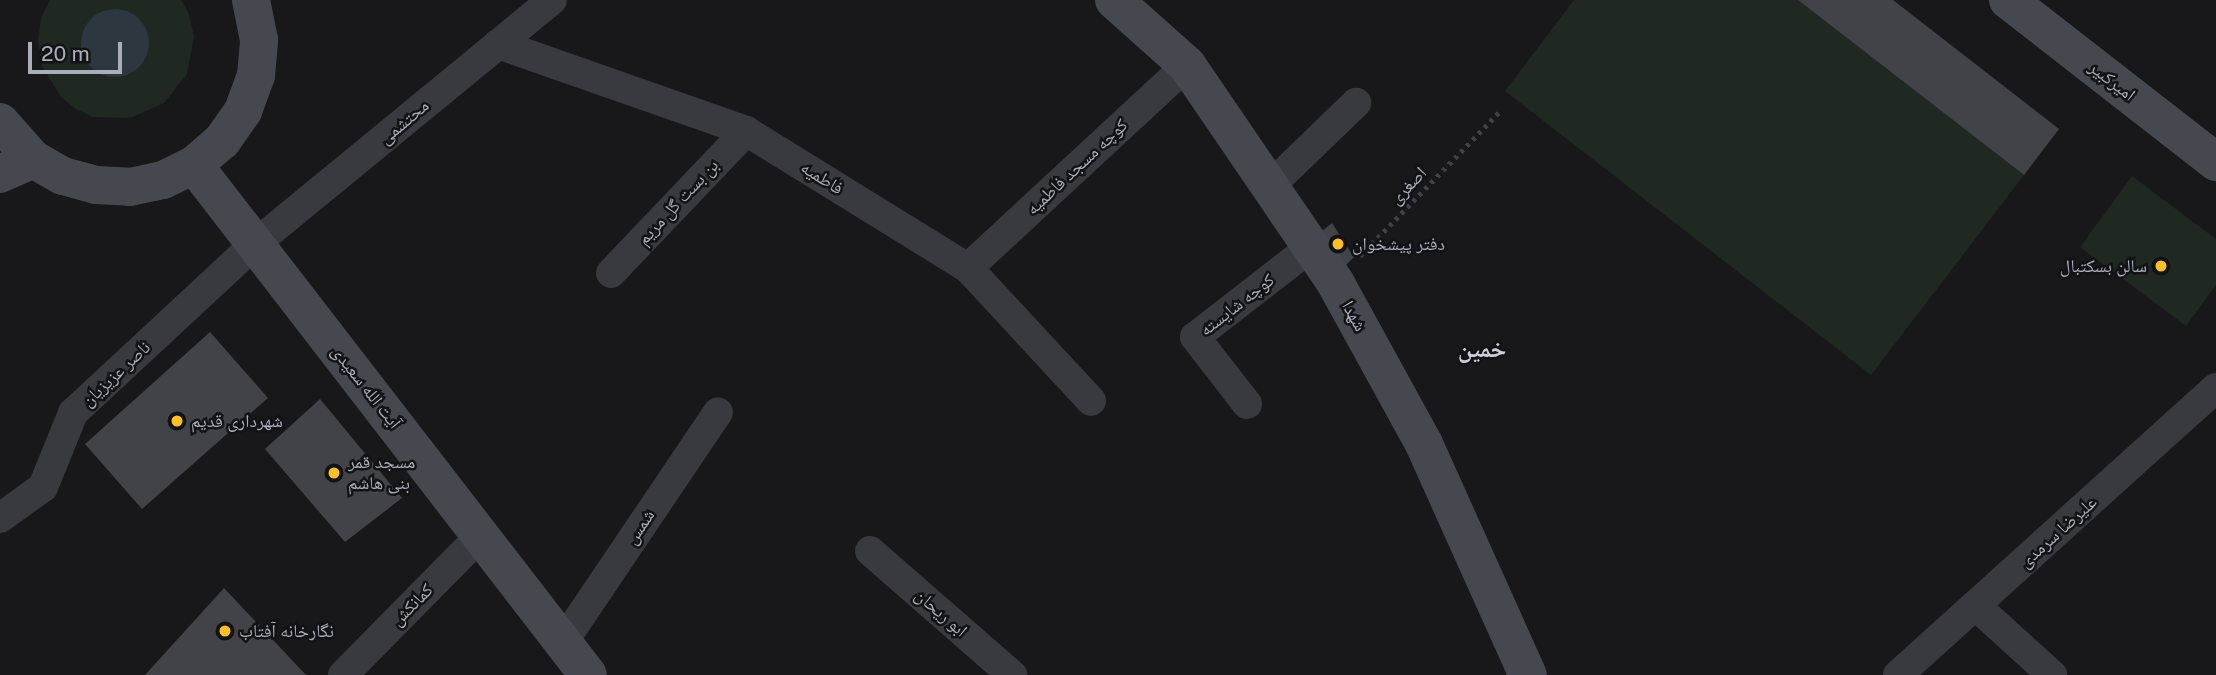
<!DOCTYPE html>
<html>
<head>
<meta charset="utf-8">
<style>
  body { margin:0 }
  #map { position:relative; width:2216px; height:675px; overflow:hidden; background:#18181a; font-family:"Public Sans","Noto Naskh Arabic",sans-serif }
  div>[style] { position:absolute }
  .green>* { inset:0; background:#1f2921 }
  .water>* { inset:0; background:#2c3740 }
  .round { border-radius:50% }
  .building>* { inset:0; background:#424348 }
  .path>* { height:4.5px; margin-top:-2.25px; transform-origin:0; background:repeating-linear-gradient(90deg,#3e4147 0 3.5px,transparent 0 8.5px) }
  .street>* { height:30px; margin:-15px; padding:0 15px; transform-origin:15px; border-radius:15px; background:#393940 }
  .secondary>* { height:38px; margin:-19px; padding:0 19px; transform-origin:19px; border-radius:19px; background:#464850 }
  .dots>* { width:19px; height:19px; translate:-50% -50%; box-sizing:border-box; border:4px solid #131315; border-radius:50% }
  span { translate:-50% -50%; white-space:nowrap; text-align:center; line-height:1.15; -webkit-text-stroke:5px #131315; paint-order:stroke }
  .street-label { font-size:18px; color:#a9aebb }
  .poi-label { font-size:18px; color:#a9aebb }
  .left { translate:0 -50%; text-align:left }
  .right { translate:-100% -50%; text-align:right }
  .district-label { font-size:24px; color:#cbcdd7; font-weight:700 }
  .scale { position:absolute; left:28px; top:42px; width:94px; height:32px; box-sizing:border-box; border:4px solid #a9aebb; border-top:0; padding-left:9px; font-size:21px; line-height:24px; white-space:nowrap; color:#a9aebb; -webkit-text-stroke:5px #131315; paint-order:stroke }
</style>
</head>
<body>
<div id="map">
  <div class="green">
    <i style="clip-path:polygon(50px 0,181px 0,189px 14px,194px 37px,187px 74px,164px 103px,130px 118px,93px 117px,76px 109px,61px 97px,42px 66px,38px 42px,41px 18px)"></i>
    <i style="clip-path:polygon(1574px 0,1798px 0,2024px 175px,1871px 375px,1505px 91px)"></i>
    <i style="clip-path:polygon(2132px 176px,2216px 239px,2216px 285px,2186px 326px,2080px 247px)"></i>
  </div>
  <div class="water">
    <i class="round" style="left:81px;top:9px;width:68px;height:68px"></i>
  </div>
  <div class="building">
    <i style="clip-path:polygon(1798px 0,1893px 0,2059px 129px,2024px 175px)"></i>
    <i style="clip-path:polygon(1332px 223px,1354px 257px,1345px 266px,1322px 231px)"></i>
    <i style="clip-path:polygon(210px 332px,268px 398px,142px 509px,85px 444px)"></i>
    <i style="clip-path:polygon(320px 399px,402px 498px,345px 542px,265px 449px)"></i>
    <i style="clip-path:polygon(224px 588px,306px 675px,145px 675px)"></i>
  </div>
  <div class="path">
    <i style="left:1360px;top:256px;width:203px;rotate:-46deg"></i>
  </div>
  <div class="street">
    <i style="left:498px;top:44px;width:263px;rotate:19.3deg"></i>
    <i style="left:746px;top:131px;width:261px;rotate:31.7deg"></i>
    <i style="left:968px;top:268px;width:181px;rotate:47.2deg"></i>
    <i style="left:1270px;top:186px;width:120px;rotate:-44deg"></i>
    <i style="left:968px;top:268px;width:299px;rotate:-42.8deg"></i>
    <i style="left:611px;top:273px;width:196px;rotate:-46.4deg"></i>
    <i style="left:1247px;top:404px;width:85px;rotate:-127.8deg"></i>
    <i style="left:1195px;top:337px;width:147px;rotate:-37.8deg"></i>
    <i style="left:0;top:518px;width:53px;rotate:-35.8deg"></i>
    <i style="left:43px;top:487px;width:80px;rotate:-67.9deg"></i>
    <i style="left:73px;top:413px;width:248px;rotate:-42.9deg"></i>
    <i style="left:255px;top:244px;width:384px;rotate:-39.4deg"></i>
    <i style="left:870px;top:551px;width:189px;rotate:41.1deg"></i>
    <i style="left:1976px;top:606px;width:103px;rotate:42.2deg"></i>
    <i style="left:563px;top:642px;width:277px;rotate:-56deg"></i>
    <i style="left:343px;top:675px;width:197px;rotate:-45.4deg"></i>
    <i style="left:1898px;top:675px;width:428px;rotate:-42.1deg"></i>
  </div>
  <div class="secondary">
    <i style="left:1114px;top:0;width:98px;rotate:41.7deg"></i>
    <i style="left:1187px;top:65px;width:263px;rotate:55.7deg"></i>
    <i style="left:1335px;top:282px;width:185px;rotate:61.2deg"></i>
    <i style="left:1424px;top:444px;width:253px;rotate:65.8deg"></i>
    <i style="left:2008px;top:0;width:264px;rotate:37.9deg"></i>
    <i style="left:0;top:122px;width:50px;rotate:48.3deg"></i>
    <i style="left:33px;top:159px;width:34px;rotate:30deg"></i>
    <i style="left:63px;top:176px;width:34px;rotate:15deg"></i>
    <i style="left:96px;top:185px;width:34px;rotate:3deg"></i>
    <i style="left:130px;top:187px;width:34px;rotate:-12deg"></i>
    <i style="left:163px;top:180px;width:34px;rotate:-26deg"></i>
    <i style="left:194px;top:165px;width:37px;rotate:-41deg"></i>
    <i style="left:222px;top:141px;width:37px;rotate:-55deg"></i>
    <i style="left:243px;top:111px;width:37px;rotate:-70deg"></i>
    <i style="left:256px;top:76px;width:36px;rotate:-85deg"></i>
    <i style="left:259px;top:40px;width:41px;rotate:-101.3deg"></i>
    <i style="left:194px;top:165px;width:644px;rotate:52.31deg"></i>
    <i style="left:0;top:174px;width:36px;rotate:-24deg"></i>
  </div>
  <div class="dots">
    <i style="left:1338px;top:244px;background:#ffbf2b"></i>
    <i style="left:2161px;top:266px;background:#ffbf2b"></i>
    <i style="left:177px;top:421px;background:#ffbf2b"></i>
    <i style="left:334px;top:473px;background:#ffbf2b"></i>
    <i style="left:225px;top:631px;background:#ffbf2b"></i>
  </div>
  <div class="street-label">
    <span style="left:2112px;top:81px;rotate:38deg">امیرکبیر</span>
    <span style="left:404px;top:122px;rotate:-40deg">محتشمی</span>
    <span style="left:1077px;top:167px;rotate:-43deg">کوچه مسجد فاطمیه</span>
    <span style="left:822px;top:178px;rotate:32deg">فاطمیه</span>
    <span style="left:1408px;top:186px;rotate:-46deg">اصغری</span>
    <span style="left:678px;top:202px;rotate:-47deg">بن بست گل مریم</span>
    <span style="left:1237px;top:305px;rotate:-38deg">کوچه شایسته</span>
    <span style="left:1354px;top:316px;rotate:61deg">شهدا</span>
    <span style="left:116px;top:374px;rotate:-43deg">ناصر عزیزیان</span>
    <span style="left:366px;top:387px;rotate:52deg">آیت الله سعیدی</span>
    <span style="left:640px;top:527px;rotate:-56deg">شمس</span>
    <span style="left:2058px;top:532px;rotate:-42deg">علیرضا سرمدی</span>
    <span style="left:412px;top:605px;rotate:-45deg">کمانکش</span>
    <span style="left:941px;top:613px;rotate:41deg">ابو ریحان</span>
  </div>
  <div class="poi-label">
    <span class="left" style="left:1352px;top:244px">دفتر پیشخوان</span>
    <span class="right" style="left:2147px;top:266px">سالن بسکتبال</span>
    <span class="left" style="left:191px;top:421px">شهرداری قدیم</span>
    <span class="left" style="left:348px;top:473px">مسجد قمر<br>بنی هاشم</span>
    <span class="left" style="left:239px;top:631px">نگارخانه آفتاب</span>
  </div>
  <div class="district-label">
    <span style="left:1482px;top:349px">خمین</span>
  </div>
  <div class="scale">20 m</div>
</div>
</body>
</html>
